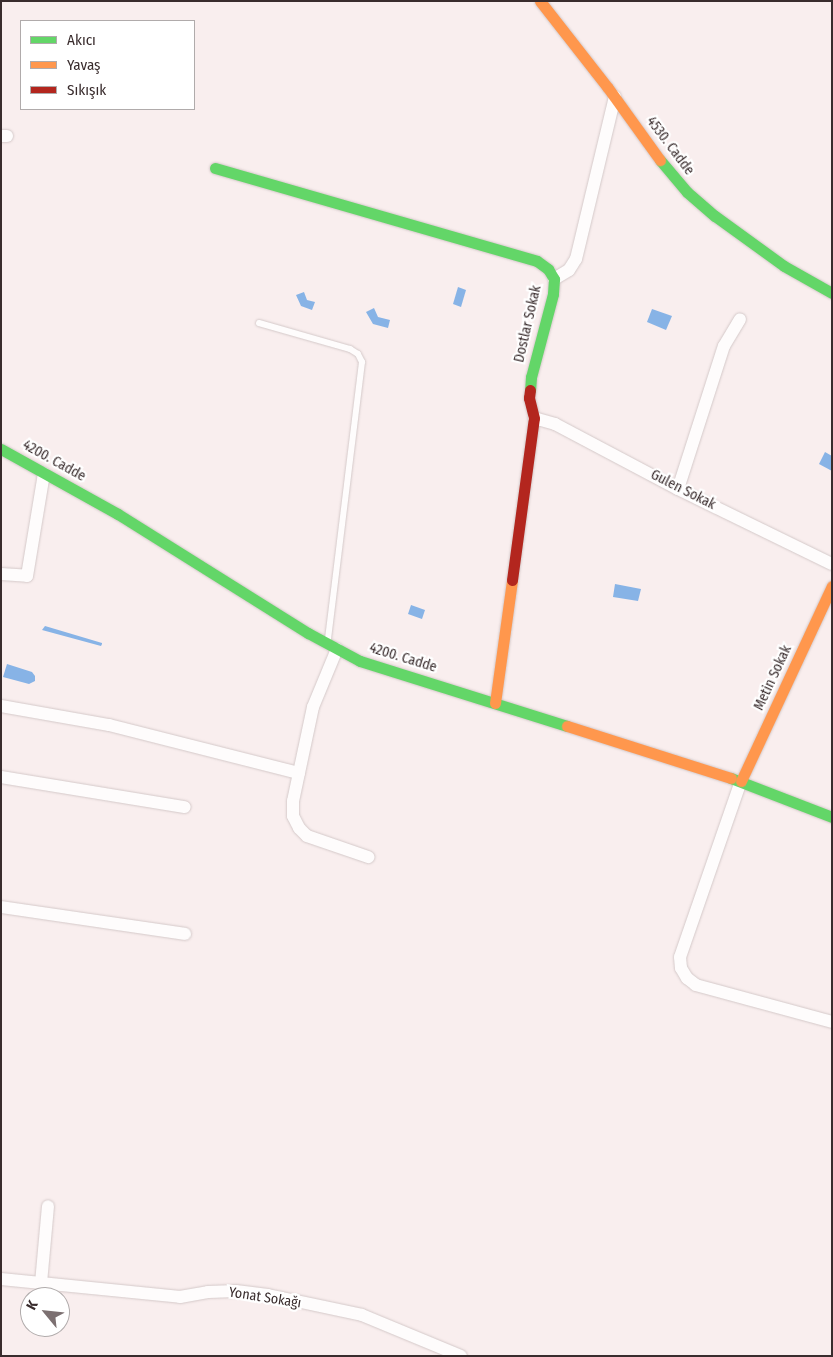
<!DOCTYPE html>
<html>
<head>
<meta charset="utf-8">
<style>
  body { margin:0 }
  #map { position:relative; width:833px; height:1357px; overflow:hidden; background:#f9eeee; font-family:"Fira Sans Condensed",sans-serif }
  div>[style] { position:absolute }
  .water>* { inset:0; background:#87b3e6 }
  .roads { filter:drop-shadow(0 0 1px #d4c9c9) drop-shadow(0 0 1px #d4c9c9) }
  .lane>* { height:6px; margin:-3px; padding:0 3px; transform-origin:3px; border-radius:3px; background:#fefcfc }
  .street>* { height:12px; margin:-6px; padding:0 6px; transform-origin:6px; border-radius:6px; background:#fefcfc }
  .fast>* { height:11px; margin:-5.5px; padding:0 5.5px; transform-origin:5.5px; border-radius:5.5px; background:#63d668 }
  .slow>* { height:11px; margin:-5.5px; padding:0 5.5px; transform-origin:5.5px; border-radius:5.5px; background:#ff974d }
  .jam>* { height:11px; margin:-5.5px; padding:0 5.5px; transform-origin:5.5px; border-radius:5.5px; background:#b3261e }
  span { translate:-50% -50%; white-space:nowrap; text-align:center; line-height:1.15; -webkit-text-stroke:4.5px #fff; paint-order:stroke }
  .street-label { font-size:14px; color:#392c2d }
  .frame { position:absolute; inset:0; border:2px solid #392c2d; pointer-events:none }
  .legend { position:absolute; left:20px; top:20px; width:175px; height:90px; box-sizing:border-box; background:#fff; border:1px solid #b0abab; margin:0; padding:6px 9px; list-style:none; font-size:15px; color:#392c2d }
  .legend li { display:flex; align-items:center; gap:10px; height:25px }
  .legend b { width:25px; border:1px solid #b0abab }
  .north { position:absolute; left:20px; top:1287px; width:50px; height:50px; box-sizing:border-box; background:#fff; border:1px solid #b0abab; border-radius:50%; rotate:298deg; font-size:14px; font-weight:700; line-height:20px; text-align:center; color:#392c2d }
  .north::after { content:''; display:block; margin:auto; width:18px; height:22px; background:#7c7071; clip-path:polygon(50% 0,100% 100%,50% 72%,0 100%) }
</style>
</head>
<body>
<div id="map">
  <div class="water">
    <i style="clip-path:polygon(458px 287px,466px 290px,461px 307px,453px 304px)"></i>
    <i style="clip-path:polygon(304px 292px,307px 300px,315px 302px,312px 310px,301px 306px,296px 295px)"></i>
    <i style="clip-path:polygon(374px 308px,378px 317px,390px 320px,388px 328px,373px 324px,366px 312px)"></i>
    <i style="clip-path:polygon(652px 309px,672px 316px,666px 330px,647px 322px)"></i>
    <i style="clip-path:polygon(825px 452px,832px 456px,832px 471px,819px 464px)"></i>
    <i style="clip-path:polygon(615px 584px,641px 589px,638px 601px,613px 597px)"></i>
    <i style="clip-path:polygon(411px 605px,425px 610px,422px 619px,408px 614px)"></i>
    <i style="clip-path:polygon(45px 626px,102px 643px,102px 644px,101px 646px,42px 630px)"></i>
    <i style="clip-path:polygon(7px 664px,32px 672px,35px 676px,35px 681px,29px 684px,3px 677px)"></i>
  </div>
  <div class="roads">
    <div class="lane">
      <i style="left:259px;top:323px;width:95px;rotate:15.9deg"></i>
      <i style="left:350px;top:349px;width:9px;rotate:32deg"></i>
      <i style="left:358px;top:354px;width:9px;rotate:63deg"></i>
      <i style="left:362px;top:362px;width:280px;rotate:97deg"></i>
    </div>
    <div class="street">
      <i style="left:1px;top:136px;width:6px"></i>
      <i style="left:554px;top:279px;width:17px;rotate:-31deg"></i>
      <i style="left:569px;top:270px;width:13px;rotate:-58deg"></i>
      <i style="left:576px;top:259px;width:167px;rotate:-76.5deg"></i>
      <i style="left:534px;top:418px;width:22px;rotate:16deg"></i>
      <i style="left:555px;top:424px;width:139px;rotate:27.9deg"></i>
      <i style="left:678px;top:489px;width:171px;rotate:26deg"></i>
      <i style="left:678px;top:489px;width:150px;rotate:-72.2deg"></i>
      <i style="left:724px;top:346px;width:31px;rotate:-59deg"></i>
      <i style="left:1px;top:574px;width:26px;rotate:4deg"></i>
      <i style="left:27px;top:576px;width:104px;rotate:-80.6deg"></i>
      <i style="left:337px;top:649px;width:63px;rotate:112.5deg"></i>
      <i style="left:313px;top:707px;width:96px;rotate:102deg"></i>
      <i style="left:293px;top:801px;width:15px;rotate:90deg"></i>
      <i style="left:293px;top:816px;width:13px;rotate:63deg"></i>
      <i style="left:299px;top:828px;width:11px;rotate:45deg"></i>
      <i style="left:307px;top:836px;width:65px;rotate:19deg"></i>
      <i style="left:1px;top:706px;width:110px;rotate:10deg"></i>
      <i style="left:109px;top:725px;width:196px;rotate:14.2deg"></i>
      <i style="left:1px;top:777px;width:186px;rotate:9.3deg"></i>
      <i style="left:741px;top:781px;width:186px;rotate:109.1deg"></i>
      <i style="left:680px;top:957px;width:11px;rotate:85deg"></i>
      <i style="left:681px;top:968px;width:12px;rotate:59deg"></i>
      <i style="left:687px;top:978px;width:11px;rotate:38deg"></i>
      <i style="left:696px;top:985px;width:141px;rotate:15.2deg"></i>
      <i style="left:1px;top:907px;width:186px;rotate:8.3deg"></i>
      <i style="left:1px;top:1279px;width:180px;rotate:5.7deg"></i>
      <i style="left:180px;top:1297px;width:28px;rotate:-10deg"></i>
      <i style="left:208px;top:1292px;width:28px;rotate:-2deg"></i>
      <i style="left:236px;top:1291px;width:32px;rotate:7deg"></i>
      <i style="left:268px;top:1295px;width:96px;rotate:12deg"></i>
      <i style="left:362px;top:1315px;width:107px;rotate:22.5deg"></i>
      <i style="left:41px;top:1283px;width:77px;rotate:-84.8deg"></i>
    </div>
    <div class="fast">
      <i style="left:660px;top:160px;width:42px;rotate:49.8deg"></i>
      <i style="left:687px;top:192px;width:37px;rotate:41deg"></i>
      <i style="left:715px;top:216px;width:85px;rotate:35.9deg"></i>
      <i style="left:784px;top:266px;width:55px;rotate:29.4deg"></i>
      <i style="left:215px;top:168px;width:335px;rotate:16.1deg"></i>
      <i style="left:537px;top:261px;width:14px;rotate:36deg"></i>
      <i style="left:548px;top:269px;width:12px;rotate:59deg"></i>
      <i style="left:554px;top:279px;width:15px;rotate:94deg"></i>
      <i style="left:553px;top:294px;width:86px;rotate:104.8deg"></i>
      <i style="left:531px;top:377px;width:13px;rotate:94deg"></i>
      <i style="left:1px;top:449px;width:134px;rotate:29.1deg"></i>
      <i style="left:118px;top:514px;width:224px;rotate:32.1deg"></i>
      <i style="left:308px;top:633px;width:59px;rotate:28.3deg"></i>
      <i style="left:360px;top:661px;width:217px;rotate:17.4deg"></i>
      <i style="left:731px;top:778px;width:108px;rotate:21.1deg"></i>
    </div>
    <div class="slow">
      <i style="left:540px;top:1px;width:110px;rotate:52deg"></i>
      <i style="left:608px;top:88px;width:89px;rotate:54.2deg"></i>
      <i style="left:495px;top:703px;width:124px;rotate:-82.1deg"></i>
      <i style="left:567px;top:726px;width:172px;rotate:17.6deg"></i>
      <i style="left:741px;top:781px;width:215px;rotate:-65deg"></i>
    </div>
    <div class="jam">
      <i style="left:512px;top:580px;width:163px;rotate:-82.3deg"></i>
      <i style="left:534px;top:418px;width:21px;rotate:-104deg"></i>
      <i style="left:529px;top:398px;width:8px;rotate:-83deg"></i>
    </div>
  </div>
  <div class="street-label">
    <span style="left:670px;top:146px;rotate:53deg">4530. Cadde</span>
    <span style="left:528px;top:324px;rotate:-77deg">Dostlar Sokak</span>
    <span style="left:54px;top:461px;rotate:29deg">4200. Cadde</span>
    <span style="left:683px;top:490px;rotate:27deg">Gulen Sokak</span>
    <span style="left:403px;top:658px;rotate:17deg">4200. Cadde</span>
    <span style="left:773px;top:678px;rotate:-65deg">Metin Sokak</span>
    <span style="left:265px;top:1298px;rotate:9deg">Yonat Sokağı</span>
  </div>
  <div class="frame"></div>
  <ul class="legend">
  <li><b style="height:6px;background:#63d668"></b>Akıcı</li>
  <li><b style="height:6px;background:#ff974d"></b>Yavaş</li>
  <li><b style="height:6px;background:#b3261e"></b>Sıkışık</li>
  </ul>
  <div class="north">K</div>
</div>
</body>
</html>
